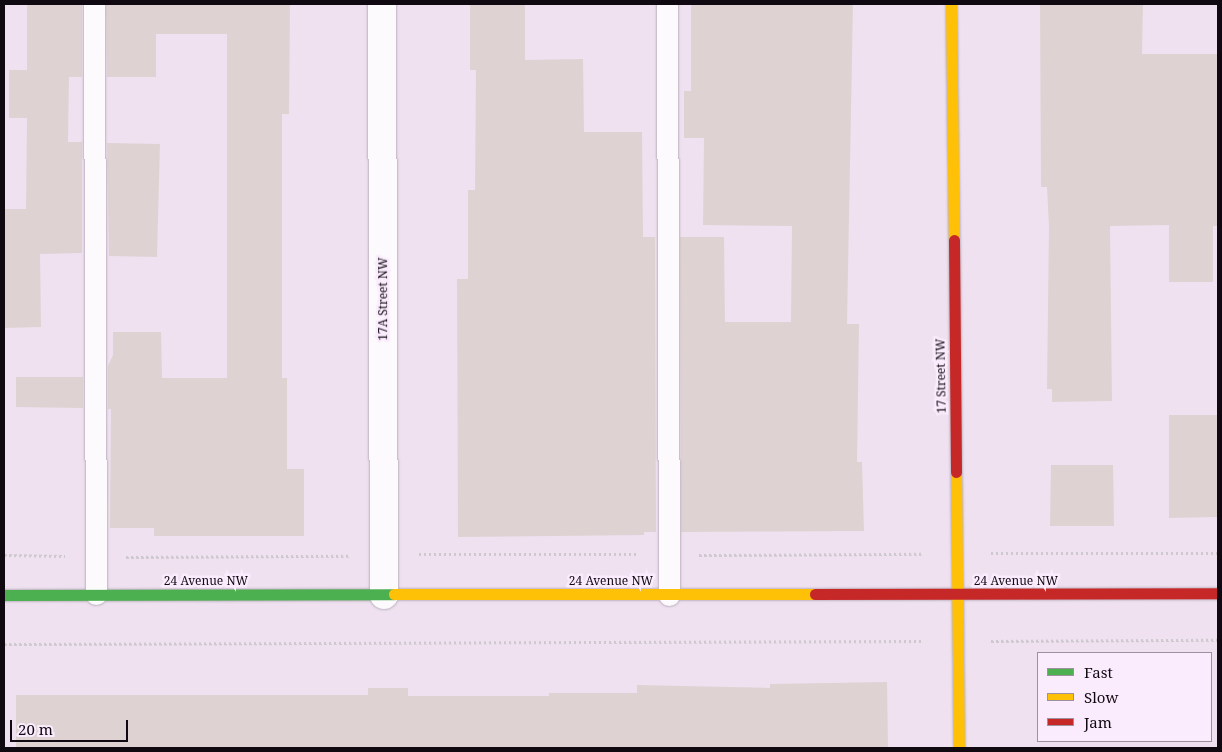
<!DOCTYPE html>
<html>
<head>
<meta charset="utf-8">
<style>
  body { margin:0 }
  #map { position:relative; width:1222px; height:752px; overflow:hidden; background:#efe1f0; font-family:"Noto Serif",serif }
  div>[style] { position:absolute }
  .building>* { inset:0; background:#ded3d2 }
  .path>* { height:3px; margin-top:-1.5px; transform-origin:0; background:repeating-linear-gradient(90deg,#cdc9ce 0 2.5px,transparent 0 5px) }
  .roads { filter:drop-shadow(0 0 1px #baafbb) drop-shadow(0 0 1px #baafbb) }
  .lane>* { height:21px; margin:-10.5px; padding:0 10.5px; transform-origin:10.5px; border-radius:10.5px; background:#fdfafd }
  .street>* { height:28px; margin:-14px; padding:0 14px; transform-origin:14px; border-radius:14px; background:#fdfafd }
  .fast>* { height:11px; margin:-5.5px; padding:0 5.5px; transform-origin:5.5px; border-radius:5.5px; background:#4caf50 }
  .slow>* { height:11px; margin:-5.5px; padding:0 5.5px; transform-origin:5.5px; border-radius:5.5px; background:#ffc107 }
  .jam>* { height:11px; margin:-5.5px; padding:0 5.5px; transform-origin:5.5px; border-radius:5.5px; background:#c62828 }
  span { translate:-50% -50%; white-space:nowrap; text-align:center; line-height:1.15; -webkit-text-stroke:5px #fbecfd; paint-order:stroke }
  .street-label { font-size:12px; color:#100911 }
  .frame { position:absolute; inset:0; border:5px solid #100911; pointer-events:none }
  .legend { position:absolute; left:1037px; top:652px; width:175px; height:90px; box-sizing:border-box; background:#fbecfd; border:1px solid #9d919f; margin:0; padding:6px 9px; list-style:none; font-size:15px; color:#100911 }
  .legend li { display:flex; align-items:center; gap:10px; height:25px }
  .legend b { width:25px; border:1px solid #9d919f }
  .scale { position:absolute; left:10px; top:720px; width:118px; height:22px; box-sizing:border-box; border:2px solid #100911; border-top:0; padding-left:6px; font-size:15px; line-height:18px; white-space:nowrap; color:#100911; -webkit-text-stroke:4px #fbecfd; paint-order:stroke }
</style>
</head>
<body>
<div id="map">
  <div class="building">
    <i style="clip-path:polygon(27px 4px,82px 4px,82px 77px,69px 77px,68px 142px,82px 142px,82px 253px,40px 254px,41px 327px,4px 328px,5px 209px,26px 209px,27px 118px,9px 118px,9px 70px,27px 70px)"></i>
    <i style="clip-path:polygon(106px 4px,290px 4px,289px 114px,282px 114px,282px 378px,287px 378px,287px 469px,304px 469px,304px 536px,154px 536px,154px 528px,110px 528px,111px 409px,108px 409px,108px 366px,113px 355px,113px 332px,161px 332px,162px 378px,227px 378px,227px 34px,156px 34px,156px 77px,107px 77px)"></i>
    <i style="clip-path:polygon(525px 4px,525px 60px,583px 59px,584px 132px,642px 132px,643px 237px,655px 237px,656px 532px,644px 532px,644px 535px,458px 537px,457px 279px,468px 279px,468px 190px,475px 190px,476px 70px,470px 70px,470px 5px)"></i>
    <i style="clip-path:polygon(691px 4px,853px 4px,847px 324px,859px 324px,857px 462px,862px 462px,864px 531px,681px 532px,680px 237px,724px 237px,725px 322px,791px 322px,792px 226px,703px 225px,704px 138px,684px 138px,684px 91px,691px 91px)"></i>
    <i style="clip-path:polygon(1040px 4px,1143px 4px,1142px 54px,1218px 54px,1218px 226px,1213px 226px,1213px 282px,1169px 282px,1169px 225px,1110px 226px,1112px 401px,1052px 402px,1052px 389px,1047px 389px,1049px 226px,1047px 187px,1041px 187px)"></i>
    <i style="clip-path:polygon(107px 143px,160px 144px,157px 257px,109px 256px)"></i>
    <i style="clip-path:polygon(16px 377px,83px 377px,83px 408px,16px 407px)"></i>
    <i style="clip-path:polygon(1169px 415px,1218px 415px,1218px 517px,1169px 518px)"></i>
    <i style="clip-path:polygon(1051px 465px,1113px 465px,1114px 526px,1050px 526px)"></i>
    <i style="clip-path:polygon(887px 682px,888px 748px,16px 748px,16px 695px,368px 695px,368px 688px,408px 688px,408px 696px,549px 696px,549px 693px,637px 693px,637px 685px,770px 688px,770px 684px)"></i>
  </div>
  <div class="path">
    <i style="left:991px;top:553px;width:227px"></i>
    <i style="left:419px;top:554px;width:219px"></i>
    <i style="left:4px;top:555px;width:61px;rotate:0.9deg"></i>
    <i style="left:699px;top:555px;width:224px;rotate:-0.3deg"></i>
    <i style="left:126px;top:557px;width:224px;rotate:-0.3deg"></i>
    <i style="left:991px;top:641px;width:227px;rotate:-0.3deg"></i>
    <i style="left:4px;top:644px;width:919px;rotate:-0.19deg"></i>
  </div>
  <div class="roads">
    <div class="lane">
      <i style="left:94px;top:4px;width:590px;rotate:89.81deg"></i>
      <i style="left:667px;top:4px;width:591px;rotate:89.81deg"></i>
    </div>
    <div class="street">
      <i style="left:382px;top:4px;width:591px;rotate:89.81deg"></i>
    </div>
    <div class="fast">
      <i style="left:4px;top:595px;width:390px;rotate:-0.1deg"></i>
    </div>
    <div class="slow">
      <i style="left:951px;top:4px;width:236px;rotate:89.3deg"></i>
      <i style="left:956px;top:472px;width:276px;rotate:89.4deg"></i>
      <i style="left:394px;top:594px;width:421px"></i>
    </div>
    <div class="jam">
      <i style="left:954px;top:240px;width:232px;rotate:89.5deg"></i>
      <i style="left:815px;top:594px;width:403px;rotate:-0.1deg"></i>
    </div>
  </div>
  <div class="street-label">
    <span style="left:383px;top:299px;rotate:-90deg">17A Street NW</span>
    <span style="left:941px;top:376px;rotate:-91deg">17 Street NW</span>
    <span style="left:206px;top:581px">24 Avenue NW</span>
    <span style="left:611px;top:581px">24 Avenue NW</span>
    <span style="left:1016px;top:581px">24 Avenue NW</span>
  </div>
  <div class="frame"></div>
  <ul class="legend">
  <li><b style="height:6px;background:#4caf50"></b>Fast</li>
  <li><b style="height:6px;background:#ffc107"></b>Slow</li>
  <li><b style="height:6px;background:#c62828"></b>Jam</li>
  </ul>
  <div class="scale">20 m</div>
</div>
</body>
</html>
